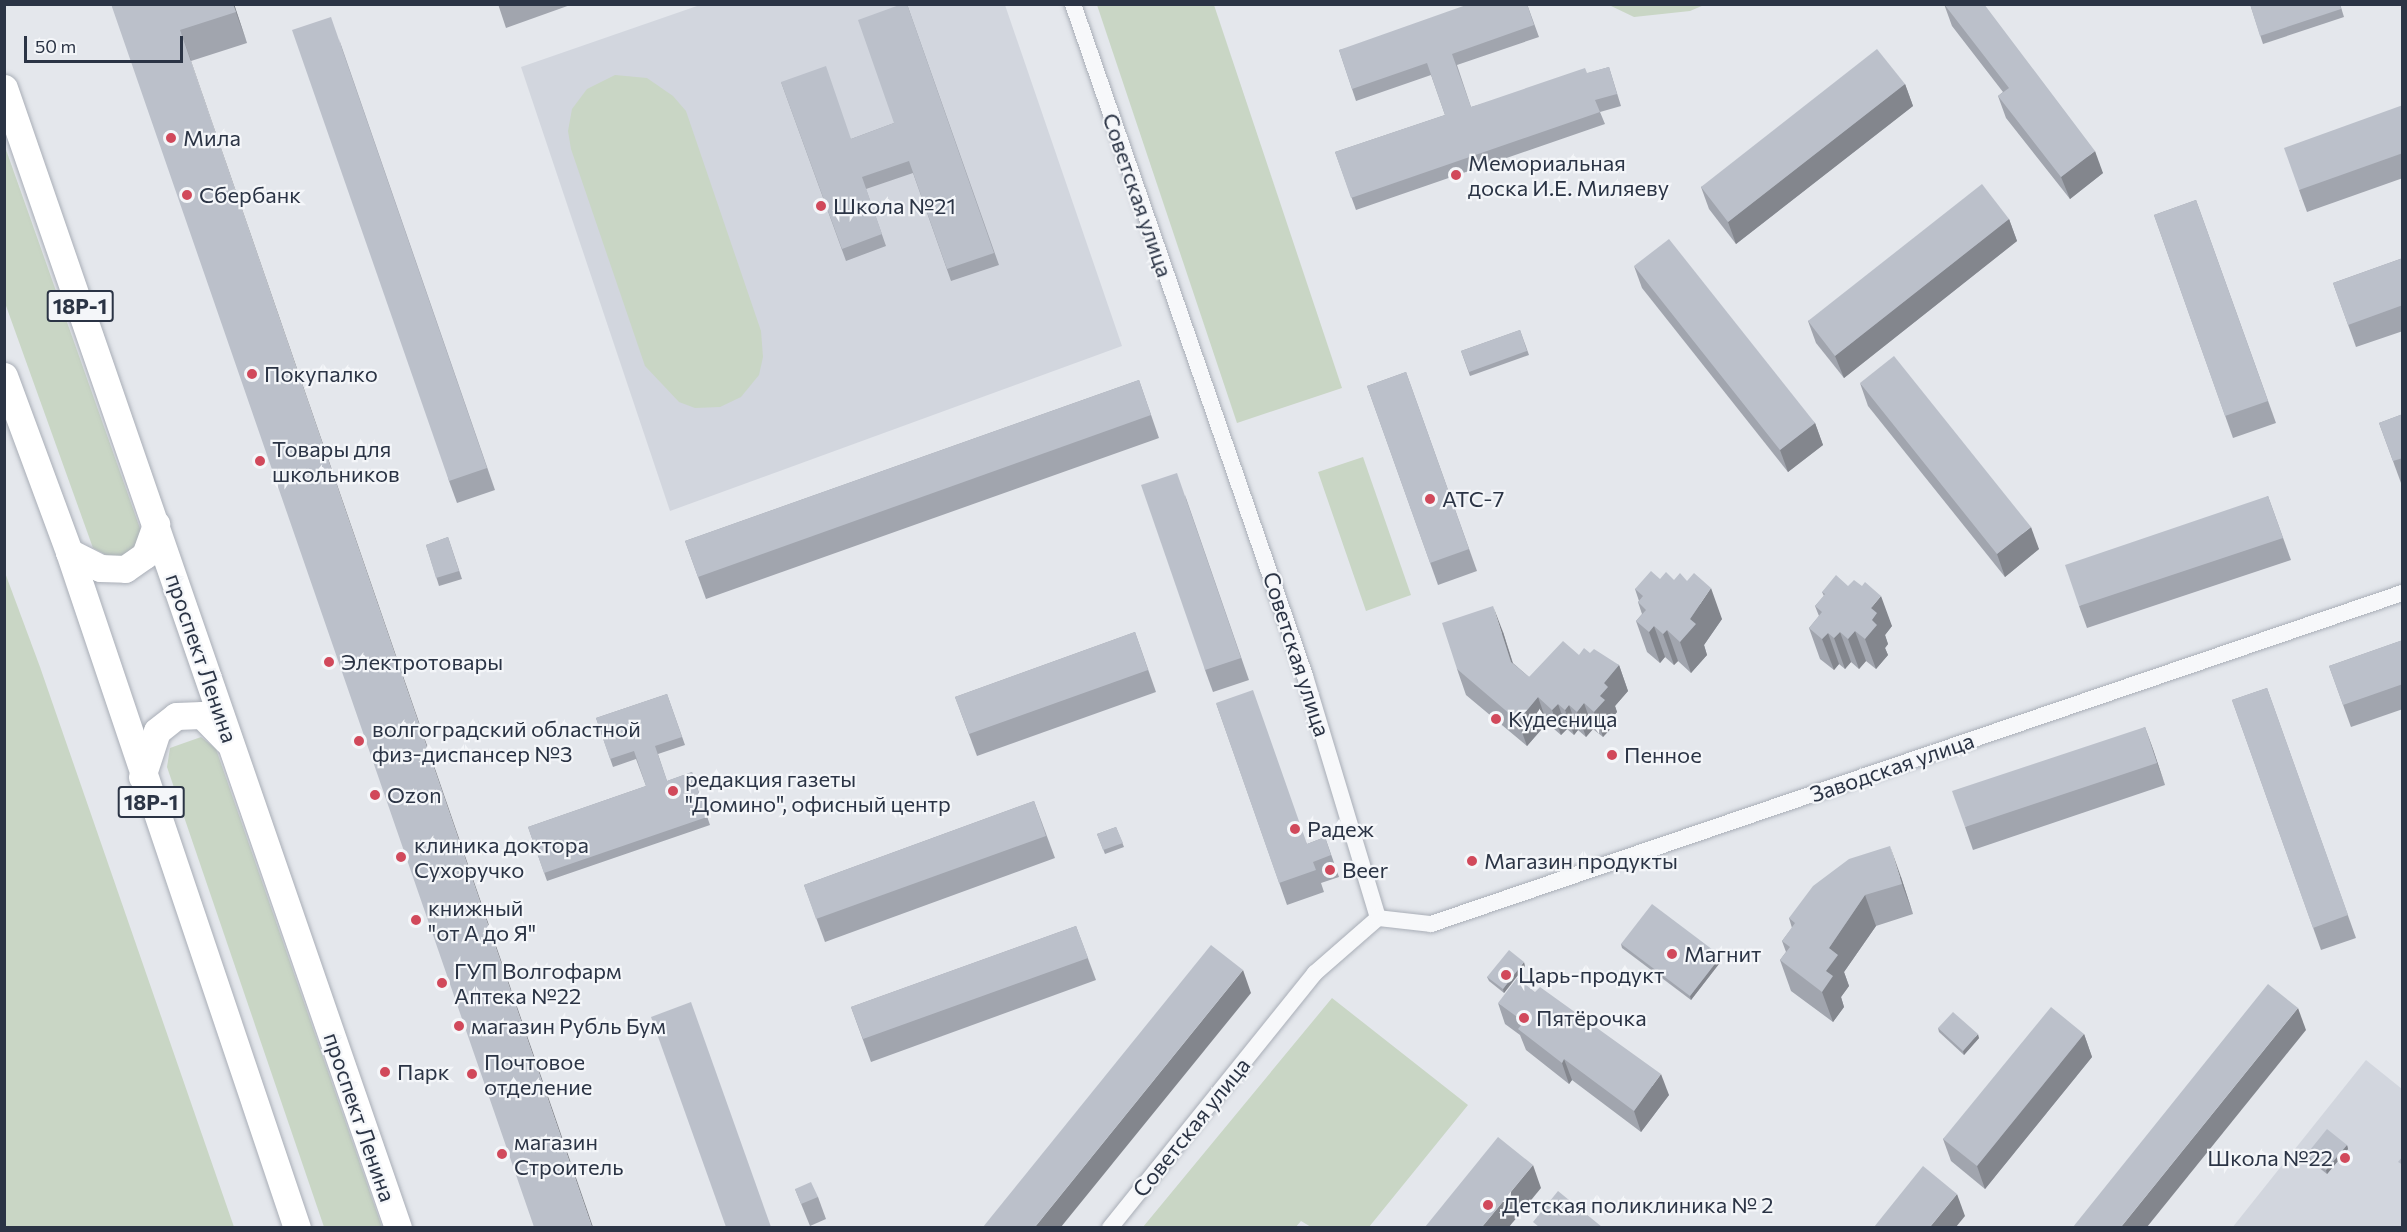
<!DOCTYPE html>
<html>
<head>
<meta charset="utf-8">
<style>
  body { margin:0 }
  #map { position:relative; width:2407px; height:1232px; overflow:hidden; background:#e4e7ec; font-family:Commissioner,sans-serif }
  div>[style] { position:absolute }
  .built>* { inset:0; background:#d2d6de }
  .green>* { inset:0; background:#c9d6c5 }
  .roads { filter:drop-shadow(0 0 2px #a9aeb7) drop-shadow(0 0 2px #a9aeb7) }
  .street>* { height:16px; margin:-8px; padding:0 8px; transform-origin:8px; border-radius:8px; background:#f7f8fa }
  .primary>* { height:27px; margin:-13.5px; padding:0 13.5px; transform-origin:13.5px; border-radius:13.5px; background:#fff }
  .wall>* { inset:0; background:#a1a5ae }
  .shaded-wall>* { inset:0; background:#83868d }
  .building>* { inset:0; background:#bbc0ca }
  .dots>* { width:16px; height:16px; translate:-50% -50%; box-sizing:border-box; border:3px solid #f4f6f9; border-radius:50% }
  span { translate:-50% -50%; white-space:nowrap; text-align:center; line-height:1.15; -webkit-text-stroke:4.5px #f4f6f9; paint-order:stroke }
  .shield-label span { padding:2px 4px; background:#f4f6f9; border:2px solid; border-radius:4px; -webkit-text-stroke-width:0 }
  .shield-label { font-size:21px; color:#2b3445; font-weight:700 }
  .poi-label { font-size:22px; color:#2b3445 }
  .left { translate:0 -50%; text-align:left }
  .right { translate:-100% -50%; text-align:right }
  .street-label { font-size:22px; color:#2b3445 }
  .frame { position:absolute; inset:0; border:6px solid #2b3445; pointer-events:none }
  .scale { position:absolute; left:24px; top:36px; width:159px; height:27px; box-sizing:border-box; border:3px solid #2b3445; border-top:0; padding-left:8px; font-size:18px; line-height:21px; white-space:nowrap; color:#2b3445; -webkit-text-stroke:4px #f4f6f9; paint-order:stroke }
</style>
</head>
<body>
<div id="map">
  <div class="built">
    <i style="clip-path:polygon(700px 5px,1005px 5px,1122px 346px,670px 511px,521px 67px)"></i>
    <i style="clip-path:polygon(2366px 1060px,2402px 1089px,2402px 1227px,2232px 1228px)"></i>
  </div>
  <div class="green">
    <i style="clip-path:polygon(1097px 5px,1214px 5px,1342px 388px,1237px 423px)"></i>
    <i style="clip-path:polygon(1609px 5px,1704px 5px,1690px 11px,1634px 17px)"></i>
    <i style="clip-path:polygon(615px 75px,647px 78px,673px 96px,686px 111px,761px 331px,763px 357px,759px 375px,741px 397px,720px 407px,695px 408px,679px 402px,645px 366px,571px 149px,568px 131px,572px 109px,587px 89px)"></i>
    <i style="clip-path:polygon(4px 144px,142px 534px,134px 553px,114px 559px,93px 548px,5px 303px)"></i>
    <i style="clip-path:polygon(1363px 457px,1411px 595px,1366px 611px,1318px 472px)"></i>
    <i style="clip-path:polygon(4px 570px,40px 667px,234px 1227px,5px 1227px)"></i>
    <i style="clip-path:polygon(201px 737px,216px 749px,382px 1227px,324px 1227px,167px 767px,170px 748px)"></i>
    <i style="clip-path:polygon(1332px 998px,1468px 1105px,1369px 1227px,1311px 1227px,1301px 1221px,1295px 1228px,1143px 1227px)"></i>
  </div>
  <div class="roads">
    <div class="street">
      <i style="left:1073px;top:4px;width:711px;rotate:70.95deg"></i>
      <i style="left:1305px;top:676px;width:253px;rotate:73.2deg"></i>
      <i style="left:1378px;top:918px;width:84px;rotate:138.9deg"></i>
      <i style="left:1315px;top:973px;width:327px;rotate:128.8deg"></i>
      <i style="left:1378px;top:918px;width:53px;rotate:6.5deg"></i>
      <i style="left:1431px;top:924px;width:1026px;rotate:-18.82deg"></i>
    </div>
    <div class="primary">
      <i style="left:4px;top:88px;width:1206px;rotate:70.93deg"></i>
      <i style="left:4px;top:376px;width:188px;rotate:69.7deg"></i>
      <i style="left:69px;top:552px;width:713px;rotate:71.36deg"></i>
      <i style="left:69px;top:552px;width:35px;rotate:27deg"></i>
      <i style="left:100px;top:568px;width:25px;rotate:2deg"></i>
      <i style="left:125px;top:569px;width:24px;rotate:-35deg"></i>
      <i style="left:145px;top:555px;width:33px;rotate:-70deg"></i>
      <i style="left:142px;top:777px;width:48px;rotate:-71.9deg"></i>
      <i style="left:157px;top:731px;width:24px;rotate:-38deg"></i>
      <i style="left:176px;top:716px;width:26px;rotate:-2deg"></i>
      <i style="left:202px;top:715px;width:36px;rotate:46deg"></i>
    </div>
  </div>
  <div class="wall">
    <i style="clip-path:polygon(111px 4px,234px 4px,247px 43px,191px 61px)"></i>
    <i style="clip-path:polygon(498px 4px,573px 4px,506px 28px)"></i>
    <i style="clip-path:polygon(907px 4px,999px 265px,951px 281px,913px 173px,866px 189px,886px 246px,846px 261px,781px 82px,851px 139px,894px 123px)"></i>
    <i style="clip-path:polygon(1527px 4px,1539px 37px,1457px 65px,1471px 107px,1609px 67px,1621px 106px,1600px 112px,1605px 124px,1356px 210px,1335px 152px,1445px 115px,1431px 75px,1356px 101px,1339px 50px)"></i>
    <i style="clip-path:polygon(1944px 4px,2103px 173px,2070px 199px,2006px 118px,1998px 96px,2003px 92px,1952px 26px)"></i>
    <i style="clip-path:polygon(2250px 4px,2340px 4px,2344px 17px,2263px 44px)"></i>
    <i style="clip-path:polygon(339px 39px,495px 490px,457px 503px,449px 481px)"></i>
    <i style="clip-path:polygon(1905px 84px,1913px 106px,1736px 244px,1709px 209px,1701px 187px)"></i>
    <i style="clip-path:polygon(2403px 105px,2403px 178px,2307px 212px,2299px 190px)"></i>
    <i style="clip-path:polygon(2196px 200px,2276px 423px,2233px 438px,2154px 215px)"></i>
    <i style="clip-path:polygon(2009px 219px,2017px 241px,1844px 378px,1816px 343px,1808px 321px)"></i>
    <i style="clip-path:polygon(2403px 258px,2403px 331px,2356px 347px,2333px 283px)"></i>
    <i style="clip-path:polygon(1634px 266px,1815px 423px,1823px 445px,1788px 472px,1642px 288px)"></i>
    <i style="clip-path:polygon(1520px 330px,1529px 355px,1470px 376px,1461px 351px)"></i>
    <i style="clip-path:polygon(1406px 372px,1477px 571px,1438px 585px,1367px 386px)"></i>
    <i style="clip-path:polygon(1139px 380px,1159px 438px,706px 599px,685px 541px)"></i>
    <i style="clip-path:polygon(1860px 383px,2039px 549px,2005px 577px,1868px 406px)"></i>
    <i style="clip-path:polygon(2403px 414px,2403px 483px,2401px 483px,2379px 423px)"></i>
    <i style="clip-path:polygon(1185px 495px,1249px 680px,1213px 692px,1205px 670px)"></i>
    <i style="clip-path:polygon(2268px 496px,2291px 560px,2087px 628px,2079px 606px)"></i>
    <i style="clip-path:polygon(448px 537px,462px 579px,439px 586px,426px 545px)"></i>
    <i style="clip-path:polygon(1660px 579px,1722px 619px,1704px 645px,1707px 655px,1691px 673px,1678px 661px,1674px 665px,1665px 657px,1660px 663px,1647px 652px,1636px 621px,1642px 614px,1638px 602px,1639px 601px,1635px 589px)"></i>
    <i style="clip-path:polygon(1848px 586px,1892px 626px,1885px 635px,1888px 644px,1885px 648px,1888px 655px,1876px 669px,1866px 661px,1859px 669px,1851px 662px,1845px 669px,1839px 664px,1834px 670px,1820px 659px,1809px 628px,1819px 616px,1815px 606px,1824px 596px,1822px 592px)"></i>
    <i style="clip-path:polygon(1135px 632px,1156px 692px,977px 756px,955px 697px)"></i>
    <i style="clip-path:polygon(1503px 632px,1513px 663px,1529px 677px,1579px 655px,1590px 653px,1619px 665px,1628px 691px,1615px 706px,1617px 712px,1611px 719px,1614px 725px,1603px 737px,1593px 729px,1586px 737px,1578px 730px,1574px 735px,1567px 729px,1561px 735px,1547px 723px,1527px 746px,1466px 695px,1457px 669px)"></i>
    <i style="clip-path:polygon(2403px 640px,2403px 709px,2351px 727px,2329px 666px)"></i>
    <i style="clip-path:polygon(2267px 688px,2356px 938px,2321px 950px,2232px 700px)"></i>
    <i style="clip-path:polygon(667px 694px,685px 745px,658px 754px,667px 781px,692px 772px,710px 825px,547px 881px,528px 827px,646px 786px,636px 759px,613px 767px,596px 718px)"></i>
    <i style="clip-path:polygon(1216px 703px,1307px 844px,1325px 837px,1339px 877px,1321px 883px,1324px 892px,1287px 905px)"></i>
    <i style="clip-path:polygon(2145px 727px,2165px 785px,1973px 850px,1965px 827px)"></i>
    <i style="clip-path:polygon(1034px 801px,1055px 858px,825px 942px,804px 885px)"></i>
    <i style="clip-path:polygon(1116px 827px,1124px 847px,1105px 854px,1097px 834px)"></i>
    <i style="clip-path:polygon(1901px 877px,1913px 914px,1876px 926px,1844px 972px,1849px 986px,1841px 997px,1844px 1007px,1833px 1022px,1791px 991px,1780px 960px,1786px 952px,1782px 941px,1792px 928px,1789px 918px)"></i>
    <i style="clip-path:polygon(1076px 926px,1096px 980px,871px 1062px,851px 1007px)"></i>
    <i style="clip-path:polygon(1621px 944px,1722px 960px,1691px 1000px,1622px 948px)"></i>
    <i style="clip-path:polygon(1525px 966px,1504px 993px,1489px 981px,1487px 977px)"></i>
    <i style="clip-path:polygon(1498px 1003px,1669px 1095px,1641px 1132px,1572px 1080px,1569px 1084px,1526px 1050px,1520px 1035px,1505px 1024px)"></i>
    <i style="clip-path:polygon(1938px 1028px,1979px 1038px,1964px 1055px,1939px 1032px)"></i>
    <i style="clip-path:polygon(2084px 1034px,2092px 1057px,1985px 1189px,1951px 1161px,1943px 1139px)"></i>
    <i style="clip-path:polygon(2347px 1145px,2348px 1149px,2327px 1174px,2308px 1159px,2306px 1155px)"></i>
    <i style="clip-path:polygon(795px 1189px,818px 1197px,826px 1219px,810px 1226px)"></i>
  </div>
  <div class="shaded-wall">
    <i style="clip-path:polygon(233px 4px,234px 4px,247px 43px)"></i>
    <i style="clip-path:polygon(180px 30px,191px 61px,593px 1227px,592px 1227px)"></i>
    <i style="clip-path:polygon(1905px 84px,1913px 106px,1736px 244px,1728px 222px)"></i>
    <i style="clip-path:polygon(2095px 151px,2103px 173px,2070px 199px,2061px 177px)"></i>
    <i style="clip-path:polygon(2009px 219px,2017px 241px,1844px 378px,1835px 356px)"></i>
    <i style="clip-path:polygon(1815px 423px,1823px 445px,1788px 472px,1780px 450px)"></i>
    <i style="clip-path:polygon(2031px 527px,2039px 549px,2005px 577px,1997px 554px)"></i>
    <i style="clip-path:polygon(1711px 588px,1722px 619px,1704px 645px,1707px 655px,1691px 673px,1680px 642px,1690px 619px)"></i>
    <i style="clip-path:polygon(1881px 596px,1892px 626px,1885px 635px,1888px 644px,1885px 648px,1888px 655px,1876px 669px,1865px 639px,1872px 620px,1871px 608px)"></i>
    <i style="clip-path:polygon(1493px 606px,1503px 632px,1520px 687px,1511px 662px)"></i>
    <i style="clip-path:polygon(1654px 626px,1665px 657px,1660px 663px,1649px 632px)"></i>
    <i style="clip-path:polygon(1667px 630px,1678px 661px,1674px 665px,1663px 634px)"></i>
    <i style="clip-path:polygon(1855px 631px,1866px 661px,1859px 669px,1848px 639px)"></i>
    <i style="clip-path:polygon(1840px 632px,1851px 662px,1845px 669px,1834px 638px)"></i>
    <i style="clip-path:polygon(1828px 633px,1839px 664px,1834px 670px,1822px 639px)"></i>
    <i style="clip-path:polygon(1619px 665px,1628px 691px,1615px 706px,1617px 712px,1611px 719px,1614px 725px,1603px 737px,1594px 712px,1604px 683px)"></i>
    <i style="clip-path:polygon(1538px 697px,1547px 723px,1527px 746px,1518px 721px)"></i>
    <i style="clip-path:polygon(1584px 703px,1593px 729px,1586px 737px,1577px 712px)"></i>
    <i style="clip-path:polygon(1558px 704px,1567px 729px,1561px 735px,1552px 710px)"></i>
    <i style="clip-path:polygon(1569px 705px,1578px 730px,1574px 735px,1565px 710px)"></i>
    <i style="clip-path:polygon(2145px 727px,2153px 749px,2165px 785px,2157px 763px)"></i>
    <i style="clip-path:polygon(1890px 846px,1901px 877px,1913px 914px,1902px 884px)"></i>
    <i style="clip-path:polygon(1865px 895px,1876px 926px,1844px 972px,1849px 986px,1841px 997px,1844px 1007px,1833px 1022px,1822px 992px,1826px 971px,1829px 948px)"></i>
    <i style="clip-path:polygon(1721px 956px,1722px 960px,1691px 1000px,1690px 996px)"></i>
    <i style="clip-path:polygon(1524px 962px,1525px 966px,1504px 993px,1503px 989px)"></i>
    <i style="clip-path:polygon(1243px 970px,1251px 993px,1061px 1227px,1035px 1227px)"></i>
    <i style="clip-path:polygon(2298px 1008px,2306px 1030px,2147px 1227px,2121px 1227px)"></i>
    <i style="clip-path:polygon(1978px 1034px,1979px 1038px,1964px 1055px,1963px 1051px)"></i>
    <i style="clip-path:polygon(2084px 1034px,2092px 1057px,1985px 1189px,1977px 1166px)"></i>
    <i style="clip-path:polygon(1564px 1059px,1572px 1080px,1569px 1084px,1562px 1063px)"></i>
    <i style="clip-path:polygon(1661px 1074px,1669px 1095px,1641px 1132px,1634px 1111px)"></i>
    <i style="clip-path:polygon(2347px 1145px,2348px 1149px,2327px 1174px,2326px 1170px)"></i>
    <i style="clip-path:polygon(1533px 1165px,1541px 1188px,1509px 1227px,1482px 1227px)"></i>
    <i style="clip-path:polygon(1957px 1194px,1965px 1216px,1956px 1227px,1930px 1227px)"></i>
  </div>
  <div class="building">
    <i style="clip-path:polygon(111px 4px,233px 4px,236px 12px,180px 30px,592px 1227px,534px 1227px)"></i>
    <i style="clip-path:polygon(902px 4px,907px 4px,994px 253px,947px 269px,909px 161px,862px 177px,882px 234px,842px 249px,781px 82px,826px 66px,851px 139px,894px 123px,858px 20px)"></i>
    <i style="clip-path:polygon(1469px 4px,1527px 4px,1534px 25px,1452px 54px,1471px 107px,1585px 68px,1587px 73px,1609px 67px,1617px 94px,1595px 100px,1600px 112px,1351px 198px,1335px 152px,1445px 115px,1427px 63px,1352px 89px,1339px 50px)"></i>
    <i style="clip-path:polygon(1944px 4px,1984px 4px,2095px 151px,2061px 177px,1998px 96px,2009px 88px)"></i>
    <i style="clip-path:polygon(2250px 4px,2340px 4px,2341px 9px,2260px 36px)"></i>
    <i style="clip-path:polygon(331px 17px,487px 468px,449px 481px,292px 30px)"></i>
    <i style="clip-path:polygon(1877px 49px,1905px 84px,1728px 222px,1701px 187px)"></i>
    <i style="clip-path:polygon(2403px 105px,2403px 153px,2299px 190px,2284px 148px)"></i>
    <i style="clip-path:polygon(1982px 184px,2009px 219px,1835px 356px,1808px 321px)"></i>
    <i style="clip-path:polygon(2196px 200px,2268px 401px,2225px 416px,2154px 215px)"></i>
    <i style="clip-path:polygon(1669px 239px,1815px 423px,1780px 450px,1634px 266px)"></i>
    <i style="clip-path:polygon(2403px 258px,2403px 305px,2348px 325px,2333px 283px)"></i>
    <i style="clip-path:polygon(1520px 330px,1527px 351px,1469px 372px,1461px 351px)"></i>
    <i style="clip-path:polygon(1894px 356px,2031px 527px,1997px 554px,1860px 383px)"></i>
    <i style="clip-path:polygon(1406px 372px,1469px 549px,1430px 563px,1367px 386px)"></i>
    <i style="clip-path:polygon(1139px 380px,1151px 415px,698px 577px,685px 541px)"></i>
    <i style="clip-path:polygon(2403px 414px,2403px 458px,2393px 461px,2379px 423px)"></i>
    <i style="clip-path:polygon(1177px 473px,1241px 658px,1205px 670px,1141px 485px)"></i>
    <i style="clip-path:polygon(2268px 496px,2283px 538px,2079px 606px,2065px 565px)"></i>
    <i style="clip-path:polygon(448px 537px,459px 571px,436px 578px,426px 545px)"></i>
    <i style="clip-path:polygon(1651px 571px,1660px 579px,1666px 572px,1674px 580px,1680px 573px,1687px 581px,1694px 573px,1711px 588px,1690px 619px,1696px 624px,1680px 642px,1667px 630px,1663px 634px,1654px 626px,1649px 632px,1636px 621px,1646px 610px,1638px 602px,1643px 596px,1635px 589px)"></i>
    <i style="clip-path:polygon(1836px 575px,1848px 586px,1854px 580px,1862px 586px,1865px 582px,1881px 596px,1871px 608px,1877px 613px,1872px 620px,1877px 625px,1865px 639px,1855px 631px,1848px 639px,1840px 632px,1834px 638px,1828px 633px,1822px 639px,1809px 628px,1822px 612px,1815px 606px,1825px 594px,1822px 592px)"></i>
    <i style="clip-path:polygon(1493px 606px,1511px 662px,1529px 677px,1563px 641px,1579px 655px,1584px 648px,1590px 653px,1594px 649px,1619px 665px,1604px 683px,1608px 687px,1600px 696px,1605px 700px,1594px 712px,1584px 703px,1577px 712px,1569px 705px,1565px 710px,1558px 704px,1552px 710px,1538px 697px,1518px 721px,1457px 669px,1442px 623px)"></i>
    <i style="clip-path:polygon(1135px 632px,1148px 670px,969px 734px,955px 697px)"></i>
    <i style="clip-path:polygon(2403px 640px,2403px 684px,2343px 705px,2329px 666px)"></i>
    <i style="clip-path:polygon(2267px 688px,2348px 915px,2313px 928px,2232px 700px)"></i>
    <i style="clip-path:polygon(1253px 690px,1307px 844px,1325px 837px,1331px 855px,1313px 862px,1316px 870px,1279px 883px,1216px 703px)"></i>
    <i style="clip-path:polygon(667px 694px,682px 737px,655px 746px,667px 781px,692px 772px,707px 817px,544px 873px,528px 827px,646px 786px,634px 751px,610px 759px,596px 718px)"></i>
    <i style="clip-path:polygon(2145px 727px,2157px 763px,1965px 827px,1952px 791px)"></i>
    <i style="clip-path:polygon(1034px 801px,1046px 836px,816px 919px,804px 885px)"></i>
    <i style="clip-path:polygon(1116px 827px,1123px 843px,1103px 850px,1097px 834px)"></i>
    <i style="clip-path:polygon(1890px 846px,1902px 884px,1865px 895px,1829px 948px,1838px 955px,1826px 971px,1833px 976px,1822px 992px,1780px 960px,1790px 947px,1782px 941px,1795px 923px,1789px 918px,1813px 886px,1849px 859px)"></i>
    <i style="clip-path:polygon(1652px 904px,1721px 956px,1690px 996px,1621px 944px)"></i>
    <i style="clip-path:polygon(1076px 926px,1088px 958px,863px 1039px,851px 1007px)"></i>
    <i style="clip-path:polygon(1211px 945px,1243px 970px,1035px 1227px,983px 1227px)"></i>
    <i style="clip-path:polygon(1509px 950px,1524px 962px,1503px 989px,1487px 977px)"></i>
    <i style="clip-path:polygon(1517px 978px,1535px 992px,1540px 987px,1661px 1074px,1634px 1111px,1564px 1059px,1562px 1063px,1518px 1029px,1524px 1022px,1498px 1003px)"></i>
    <i style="clip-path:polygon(2268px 984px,2298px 1008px,2121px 1227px,2073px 1227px)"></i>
    <i style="clip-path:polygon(691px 1002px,771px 1227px,726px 1227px,651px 1017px)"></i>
    <i style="clip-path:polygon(2051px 1007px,2084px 1034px,1977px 1166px,1943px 1139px)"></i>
    <i style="clip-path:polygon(1953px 1012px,1978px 1034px,1963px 1051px,1938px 1028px)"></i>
    <i style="clip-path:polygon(2327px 1129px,2347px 1145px,2326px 1170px,2306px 1155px)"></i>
    <i style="clip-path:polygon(1498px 1137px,1533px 1165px,1482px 1227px,1425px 1227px)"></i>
    <i style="clip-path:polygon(2403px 1156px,2403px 1165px,2398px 1162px)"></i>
    <i style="clip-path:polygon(1923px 1166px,1957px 1194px,1930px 1227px,1874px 1227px)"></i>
    <i style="clip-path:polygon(811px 1182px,818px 1197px,801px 1204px,795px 1189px)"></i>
    <i style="clip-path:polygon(1558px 1191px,1602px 1227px,1539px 1227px,1533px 1222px)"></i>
  </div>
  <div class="dots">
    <i style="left:171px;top:138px;background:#d1495b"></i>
    <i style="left:1456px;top:175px;background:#d1495b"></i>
    <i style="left:187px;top:195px;background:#d1495b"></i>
    <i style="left:821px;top:206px;background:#d1495b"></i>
    <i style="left:252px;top:374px;background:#d1495b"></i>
    <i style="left:260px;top:461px;background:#d1495b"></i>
    <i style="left:1430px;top:499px;background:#d1495b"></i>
    <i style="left:329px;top:662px;background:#d1495b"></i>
    <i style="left:1496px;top:719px;background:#d1495b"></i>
    <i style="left:359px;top:741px;background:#d1495b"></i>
    <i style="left:1612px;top:755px;background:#d1495b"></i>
    <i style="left:673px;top:791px;background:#d1495b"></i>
    <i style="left:375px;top:795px;background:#d1495b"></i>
    <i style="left:1295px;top:829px;background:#d1495b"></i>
    <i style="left:401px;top:857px;background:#d1495b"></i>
    <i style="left:1472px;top:861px;background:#d1495b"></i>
    <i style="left:1330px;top:870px;background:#d1495b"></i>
    <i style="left:416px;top:920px;background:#d1495b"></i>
    <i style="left:1672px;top:954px;background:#d1495b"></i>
    <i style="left:1506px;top:975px;background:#d1495b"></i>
    <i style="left:442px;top:983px;background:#d1495b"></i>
    <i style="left:1524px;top:1018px;background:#d1495b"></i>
    <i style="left:459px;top:1026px;background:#d1495b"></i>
    <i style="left:385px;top:1072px;background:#d1495b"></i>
    <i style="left:472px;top:1074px;background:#d1495b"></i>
    <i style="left:502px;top:1154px;background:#d1495b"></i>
    <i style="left:2345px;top:1158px;background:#d1495b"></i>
    <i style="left:1488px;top:1205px;background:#d1495b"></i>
  </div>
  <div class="shield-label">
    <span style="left:80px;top:306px">18Р-1</span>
    <span style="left:151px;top:802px">18Р-1</span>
  </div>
  <div class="poi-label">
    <span class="left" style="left:183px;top:138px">Мила</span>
    <span class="left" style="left:1468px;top:175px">Мемориальная<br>доска И.Е. Миляеву</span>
    <span class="left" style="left:199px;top:195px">Сбербанк</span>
    <span class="left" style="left:833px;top:206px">Школа №21</span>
    <span class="left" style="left:264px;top:374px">Покупалко</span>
    <span class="left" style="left:272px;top:461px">Товары для<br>школьников</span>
    <span class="left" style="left:1442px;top:499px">АТС-7</span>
    <span class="left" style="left:341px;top:662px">Электротовары</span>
    <span class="left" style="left:1508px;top:719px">Кудесница</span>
    <span class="left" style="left:372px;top:741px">волгоградский областной<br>физ-диспансер №3</span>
    <span class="left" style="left:1624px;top:755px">Пенное</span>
    <span class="left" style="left:685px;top:791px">редакция газеты<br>"Домино", офисный центр</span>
    <span class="left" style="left:387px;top:795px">Ozon</span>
    <span class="left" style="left:1307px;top:829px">Радеж</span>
    <span class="left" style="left:414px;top:857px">клиника доктора<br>Сухоручко</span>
    <span class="left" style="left:1484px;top:861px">Магазин продукты</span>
    <span class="left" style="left:1342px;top:870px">Beer</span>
    <span class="left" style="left:428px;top:920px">книжный<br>"от А до Я"</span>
    <span class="left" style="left:1684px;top:954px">Магнит</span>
    <span class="left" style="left:454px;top:983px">ГУП Волгофарм<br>Аптека №22</span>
    <span class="left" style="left:1518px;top:975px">Царь-продукт</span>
    <span class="left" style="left:1536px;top:1018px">Пятёрочка</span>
    <span class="left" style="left:471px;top:1026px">магазин Рубль Бум</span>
    <span class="left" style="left:484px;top:1074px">Почтовое<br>отделение</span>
    <span class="left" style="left:397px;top:1072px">Парк</span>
    <span class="left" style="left:514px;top:1154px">магазин<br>Строитель</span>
    <span class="right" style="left:2333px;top:1158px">Школа №22</span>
    <span class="left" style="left:1502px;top:1205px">Детская поликлиника № 2</span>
  </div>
  <div class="street-label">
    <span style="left:1138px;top:195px;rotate:71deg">Советская улица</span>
    <span style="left:1297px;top:654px;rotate:72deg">Советская улица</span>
    <span style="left:202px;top:658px;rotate:71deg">проспект Ленина</span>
    <span style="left:1892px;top:767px;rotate:-19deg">Заводская улица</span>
    <span style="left:360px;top:1117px;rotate:71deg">проспект Ленина</span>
    <span style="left:1191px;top:1127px;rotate:-51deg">Советская улица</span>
  </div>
  <div class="frame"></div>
  <div class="scale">50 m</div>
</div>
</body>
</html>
